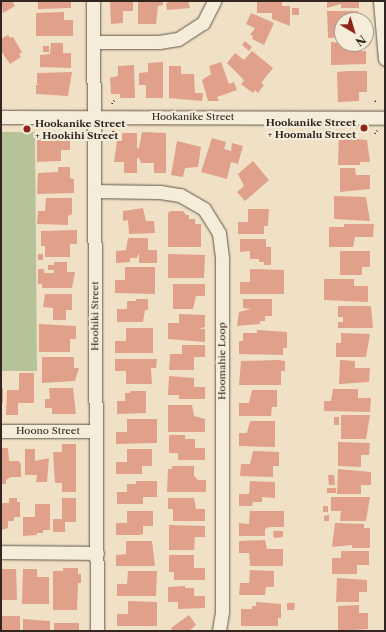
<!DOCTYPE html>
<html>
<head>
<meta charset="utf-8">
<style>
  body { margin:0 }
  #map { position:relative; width:386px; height:632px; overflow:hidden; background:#f0e1c6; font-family:"Libre Caslon Text",serif }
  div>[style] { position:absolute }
  .green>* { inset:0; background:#b6c398 }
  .building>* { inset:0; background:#e0a08a }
  .path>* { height:2px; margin-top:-1px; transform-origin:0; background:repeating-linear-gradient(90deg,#332620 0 1px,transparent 0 3px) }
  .roads { filter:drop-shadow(0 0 1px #62554a) drop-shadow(0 0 1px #62554a) }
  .minor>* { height:13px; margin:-6.5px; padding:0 6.5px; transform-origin:6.5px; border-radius:6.5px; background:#f5ecda }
  .dots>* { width:11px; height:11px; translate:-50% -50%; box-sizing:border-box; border:2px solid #f5ecda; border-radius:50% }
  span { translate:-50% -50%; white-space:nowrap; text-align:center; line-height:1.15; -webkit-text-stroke:4px #f5ecda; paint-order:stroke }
  .street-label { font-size:10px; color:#332620 }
  .poi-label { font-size:10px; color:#332620; font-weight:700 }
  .right { translate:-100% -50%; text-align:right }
  .left { translate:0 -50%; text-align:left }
  .frame { position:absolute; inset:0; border:2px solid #332620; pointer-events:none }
  .north { position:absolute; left:334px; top:12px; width:40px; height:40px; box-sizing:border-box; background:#f5ecda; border:1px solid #a79d90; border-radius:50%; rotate:142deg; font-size:11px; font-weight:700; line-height:16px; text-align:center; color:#332620 }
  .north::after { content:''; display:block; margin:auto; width:14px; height:18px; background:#8f2418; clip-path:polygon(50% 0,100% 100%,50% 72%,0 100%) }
</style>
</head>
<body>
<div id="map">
  <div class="green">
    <i style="clip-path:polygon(1px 132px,35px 132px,37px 371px,1px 371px)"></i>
  </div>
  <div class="building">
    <i style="clip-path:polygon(1px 1px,15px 1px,13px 3px,15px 6px,3px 13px)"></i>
    <i style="clip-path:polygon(38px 1px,71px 1px,71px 8px,38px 9px)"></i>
    <i style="clip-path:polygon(110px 1px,133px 1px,133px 11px,123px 11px,123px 23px,111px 24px)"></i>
    <i style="clip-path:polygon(138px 1px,163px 1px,163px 5px,158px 6px,156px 24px,138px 24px)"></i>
    <i style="clip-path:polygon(171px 1px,188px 1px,190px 8px,167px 10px,166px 3px)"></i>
    <i style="clip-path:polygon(257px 1px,282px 1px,282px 6px,290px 6px,290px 26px,272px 19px,272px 13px,257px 13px)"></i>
    <i style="clip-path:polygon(327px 1px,359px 1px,359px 8px,341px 8px,341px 4px,327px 8px)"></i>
    <i style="clip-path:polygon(292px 8px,299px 8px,299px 15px,292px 15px)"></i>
    <i style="clip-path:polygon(327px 11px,358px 11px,359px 19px,342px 20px,342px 37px,328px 38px)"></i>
    <i style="clip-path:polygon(64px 12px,64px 20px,73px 20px,73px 36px,36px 36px,36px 13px)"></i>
    <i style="clip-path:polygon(251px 13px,274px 23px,264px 45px,252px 39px,253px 36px,250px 35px,255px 28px,246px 24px)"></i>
    <i style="clip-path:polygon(8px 35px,10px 38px,13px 37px,22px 52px,19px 54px,21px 57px,10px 64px,1px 51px,1px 39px)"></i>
    <i style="clip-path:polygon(245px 41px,252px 47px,249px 51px,242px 45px)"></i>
    <i style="clip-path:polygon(331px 42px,354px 44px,354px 51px,366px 51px,366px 64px,331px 65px)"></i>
    <i style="clip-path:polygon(51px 43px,63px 43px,63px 53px,71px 53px,71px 68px,40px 67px,40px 55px,50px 54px)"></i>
    <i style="clip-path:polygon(43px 46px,49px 46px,49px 52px,43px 52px)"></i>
    <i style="clip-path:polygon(252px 51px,273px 68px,261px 83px,264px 85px,258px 93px,255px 90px,253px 93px,241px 84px,244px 81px,241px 77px,227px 63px,235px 53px,244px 60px)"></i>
    <i style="clip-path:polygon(163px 62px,163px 98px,146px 98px,146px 85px,139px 85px,139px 73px,148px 72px,148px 63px)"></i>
    <i style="clip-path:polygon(221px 62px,229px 84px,234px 82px,237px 90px,217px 97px,219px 101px,208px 101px,202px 80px,211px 74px,209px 66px)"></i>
    <i style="clip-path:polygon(134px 65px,135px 98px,120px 98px,120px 94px,111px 94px,110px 78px,118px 76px,118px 66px)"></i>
    <i style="clip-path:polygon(169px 66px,181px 66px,181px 74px,194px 74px,195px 93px,203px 93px,202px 101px,169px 98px)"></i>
    <i style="clip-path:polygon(348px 71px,367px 71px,367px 92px,359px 92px,359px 101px,338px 102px,337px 72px)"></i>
    <i style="clip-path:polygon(72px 72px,68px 96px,36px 94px,36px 85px,41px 84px,37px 84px,37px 73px)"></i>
    <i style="clip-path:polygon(142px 132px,166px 133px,166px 173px,154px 173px,154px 163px,141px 163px,139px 158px,137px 158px,137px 173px,124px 173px,124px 162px,114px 162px,117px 141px,122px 141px,122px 133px,137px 133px,137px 148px,139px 148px)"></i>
    <i style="clip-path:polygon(339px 134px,356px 134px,356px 139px,367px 140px,370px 162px,360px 162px,360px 165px,338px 165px)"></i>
    <i style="clip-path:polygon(37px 138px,70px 138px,70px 150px,61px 150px,61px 161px,37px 162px)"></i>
    <i style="clip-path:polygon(212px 138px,226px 142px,224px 149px,231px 151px,232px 143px,243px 146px,238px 164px,231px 162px,227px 179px,201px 172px)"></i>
    <i style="clip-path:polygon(177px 141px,201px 147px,198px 167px,185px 168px,183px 177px,171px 175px)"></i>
    <i style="clip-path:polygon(253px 161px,269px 180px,245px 201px,237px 192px,244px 186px,238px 174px)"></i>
    <i style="clip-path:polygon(58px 167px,70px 167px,70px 178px,74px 179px,74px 193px,37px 194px,38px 173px,58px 172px)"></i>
    <i style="clip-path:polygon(340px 168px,355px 168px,356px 175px,370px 175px,370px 189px,340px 192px)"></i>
    <i style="clip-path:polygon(334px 196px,366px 197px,370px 221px,334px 219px)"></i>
    <i style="clip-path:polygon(46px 198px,72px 198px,72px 214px,68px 216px,68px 225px,37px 224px,38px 211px,45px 211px)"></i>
    <i style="clip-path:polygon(143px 208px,146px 221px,154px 221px,155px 233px,129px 234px,128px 220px,123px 221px,123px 211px)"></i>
    <i style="clip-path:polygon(248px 209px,269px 209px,268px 226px,264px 226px,264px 234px,238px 234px,238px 222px,248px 222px)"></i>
    <i style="clip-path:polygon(171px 211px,183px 211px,186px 215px,189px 215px,189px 219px,195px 219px,195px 224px,201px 224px,201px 247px,168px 247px,168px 213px)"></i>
    <i style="clip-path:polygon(344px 224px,374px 224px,373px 237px,355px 237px,353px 247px,329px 247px,329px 227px,344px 227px)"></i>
    <i style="clip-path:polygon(77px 230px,77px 244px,70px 244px,70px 257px,45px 257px,45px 246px,41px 246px,41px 231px)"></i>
    <i style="clip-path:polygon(128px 238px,148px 238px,148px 250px,157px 250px,157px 263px,139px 263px,139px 253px,137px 258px,130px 258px,130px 262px,116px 263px,116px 251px,126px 250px)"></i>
    <i style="clip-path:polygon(240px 239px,266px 239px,266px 247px,271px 247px,271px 265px,264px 265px,264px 262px,259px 262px,259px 259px,250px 259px,250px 251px,240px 252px)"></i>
    <i style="clip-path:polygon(340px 251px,370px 251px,370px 267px,362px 267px,362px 275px,340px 275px)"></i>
    <i style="clip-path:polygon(38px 254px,43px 254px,43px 260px,38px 260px)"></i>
    <i style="clip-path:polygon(168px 254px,205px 255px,204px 278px,168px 278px)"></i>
    <i style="clip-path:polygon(54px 262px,67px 262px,67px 272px,75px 272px,72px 288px,42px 288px,42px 284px,38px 284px,38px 269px,44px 269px,44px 273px,54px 273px,54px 270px,48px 270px,48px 265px,54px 265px)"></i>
    <i style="clip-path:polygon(125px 267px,155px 267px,155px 294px,115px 293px,115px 280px,125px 280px)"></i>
    <i style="clip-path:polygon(250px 269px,284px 270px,284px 294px,240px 294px,240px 282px,250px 282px)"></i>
    <i style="clip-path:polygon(324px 279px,354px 279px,354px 286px,368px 286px,368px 302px,324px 300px)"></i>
    <i style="clip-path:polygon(173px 284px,205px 284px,205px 296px,196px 296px,193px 309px,173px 309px)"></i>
    <i style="clip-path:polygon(45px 294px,72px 294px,72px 310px,66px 310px,66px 320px,53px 320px,53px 308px,43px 307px)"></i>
    <i style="clip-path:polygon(136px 299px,148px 299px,148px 310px,145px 310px,143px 322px,117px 322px,117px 309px,127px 309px,127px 301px,136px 301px)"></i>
    <i style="clip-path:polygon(243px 299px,272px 299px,272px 316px,265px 316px,265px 321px,260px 321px,260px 324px,237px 326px,239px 312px,251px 309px,243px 308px)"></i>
    <i style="clip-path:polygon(338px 306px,371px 306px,373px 328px,338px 328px,338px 322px,343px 322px,343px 317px,338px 317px)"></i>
    <i style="clip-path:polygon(179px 314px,205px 315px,205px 327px,199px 329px,205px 329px,205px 342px,168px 339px,168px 323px,179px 323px)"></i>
    <i style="clip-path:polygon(39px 324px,76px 326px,76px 339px,70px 339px,70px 352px,39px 352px)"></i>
    <i style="clip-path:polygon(126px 328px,153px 328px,153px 353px,115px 353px,115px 341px,126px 341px)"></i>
    <i style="clip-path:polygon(257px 330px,287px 332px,287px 348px,283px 348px,283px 355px,239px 354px,239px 341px,243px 341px,243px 333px,257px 333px)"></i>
    <i style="clip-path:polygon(341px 333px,370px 334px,366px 357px,336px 357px,336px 343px,341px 343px)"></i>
    <i style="clip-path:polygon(182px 345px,205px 345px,205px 357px,194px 357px,194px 370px,169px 370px,170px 354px,182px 354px)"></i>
    <i style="clip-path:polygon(42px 357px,74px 357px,74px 368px,79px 368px,75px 381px,42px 383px)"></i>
    <i style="clip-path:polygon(115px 359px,157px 359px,156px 368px,151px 368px,152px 384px,126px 384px,126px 371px,115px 371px)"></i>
    <i style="clip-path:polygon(279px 360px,285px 361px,285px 371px,281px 371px,281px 385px,239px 385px,241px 361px)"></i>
    <i style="clip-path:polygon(340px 360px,355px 361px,355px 368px,370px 368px,369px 382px,339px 384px)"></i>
    <i style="clip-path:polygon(19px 373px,34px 373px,34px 403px,18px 403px,18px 415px,6px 415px,7px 390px,19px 390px)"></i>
    <i style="clip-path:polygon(169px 376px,194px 378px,194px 387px,205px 387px,205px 399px,179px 399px,179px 395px,168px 395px)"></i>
    <i style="clip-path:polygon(1px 388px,3px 388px,3px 403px,1px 403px)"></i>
    <i style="clip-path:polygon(49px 388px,73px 388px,76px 414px,52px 414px,52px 408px,45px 408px,45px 399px,50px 399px)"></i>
    <i style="clip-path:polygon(333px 389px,358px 389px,358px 398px,371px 398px,370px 412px,324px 411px,324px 401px,331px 401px)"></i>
    <i style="clip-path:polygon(252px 390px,277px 390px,277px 407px,272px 407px,271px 416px,239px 416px,239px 403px,249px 403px)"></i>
    <i style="clip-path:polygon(130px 391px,146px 391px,146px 413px,117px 414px,117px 401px,125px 401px,125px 393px,130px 393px)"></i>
    <i style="clip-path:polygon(168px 405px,192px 405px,194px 416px,205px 419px,205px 432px,168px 432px)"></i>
    <i style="clip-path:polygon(341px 415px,370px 415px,366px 439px,341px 439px)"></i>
    <i style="clip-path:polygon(334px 417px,339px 417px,339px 425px,334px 425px)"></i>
    <i style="clip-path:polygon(127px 419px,157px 419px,157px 443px,116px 444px,116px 432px,127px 432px)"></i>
    <i style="clip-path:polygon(250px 421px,275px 421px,275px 447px,239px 446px,239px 433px,247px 433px)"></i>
    <i style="clip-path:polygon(169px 435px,185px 435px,185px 439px,195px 439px,195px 448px,205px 448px,205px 460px,178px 460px,178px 453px,169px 453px)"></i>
    <i style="clip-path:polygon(338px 442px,370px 443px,369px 455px,361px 455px,361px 467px,338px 466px)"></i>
    <i style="clip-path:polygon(62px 444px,76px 444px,76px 492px,62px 492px,62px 483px,55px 483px,53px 452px,62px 452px)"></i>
    <i style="clip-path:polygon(1px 448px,8px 448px,9px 461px,19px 461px,21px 465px,21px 477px,11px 477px,6px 480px,6px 484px,1px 484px)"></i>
    <i style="clip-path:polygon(25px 449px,35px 449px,35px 461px,49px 458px,47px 482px,36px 482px,37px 475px,25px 475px)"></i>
    <i style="clip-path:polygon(127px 449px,152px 449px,152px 466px,142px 466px,142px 474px,116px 474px,116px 462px,127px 462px)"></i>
    <i style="clip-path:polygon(253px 451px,279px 452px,279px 466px,273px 466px,273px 477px,240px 476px,241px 464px,250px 464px)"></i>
    <i style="clip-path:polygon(172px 466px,194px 466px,194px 476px,198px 480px,206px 480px,206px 492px,167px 492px,168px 469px,172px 469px)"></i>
    <i style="clip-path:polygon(338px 469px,371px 472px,371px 485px,361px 485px,361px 494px,337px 494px)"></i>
    <i style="clip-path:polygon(328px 475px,334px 475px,335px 485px,329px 485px)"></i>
    <i style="clip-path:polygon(136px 481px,157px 481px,157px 497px,143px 497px,143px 504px,117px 504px,117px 492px,127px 492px,127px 484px,136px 484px)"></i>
    <i style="clip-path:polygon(250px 481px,275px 482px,275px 498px,262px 497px,262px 502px,253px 502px,252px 506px,239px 506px,239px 494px,249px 494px)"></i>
    <i style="clip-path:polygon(327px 488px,336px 488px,336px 493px,327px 493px)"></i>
    <i style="clip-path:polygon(331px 497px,370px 497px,366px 521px,340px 521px,341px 511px,331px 511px)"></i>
    <i style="clip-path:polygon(9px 498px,17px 498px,17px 502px,20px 502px,20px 517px,14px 517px,14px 521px,8px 521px,8px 528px,1px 530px,1px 503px,9px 503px)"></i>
    <i style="clip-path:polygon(62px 498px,76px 498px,76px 522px,65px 522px,65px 532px,53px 532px,53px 519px,62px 519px)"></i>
    <i style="clip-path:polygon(168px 498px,194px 498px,196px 509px,205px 509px,205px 521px,173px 521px,173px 509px,168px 509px)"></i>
    <i style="clip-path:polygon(35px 504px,50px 504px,50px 530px,43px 530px,43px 533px,37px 533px,37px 535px,23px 536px,23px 517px,35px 517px)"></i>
    <i style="clip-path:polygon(323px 506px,328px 506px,328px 512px,323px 512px)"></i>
    <i style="clip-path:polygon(127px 511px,153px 511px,153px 526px,143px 526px,143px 534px,139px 535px,116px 535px,116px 523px,127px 523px)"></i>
    <i style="clip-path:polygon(250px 511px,284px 511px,284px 527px,269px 527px,265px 529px,265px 536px,239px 536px,239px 523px,249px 524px)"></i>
    <i style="clip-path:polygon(329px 515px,329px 521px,324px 521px,324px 516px)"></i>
    <i style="clip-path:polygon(335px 523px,364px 524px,364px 528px,370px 528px,370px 548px,352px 548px,352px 545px,332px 547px)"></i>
    <i style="clip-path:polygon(169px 525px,205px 526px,205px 537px,195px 537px,194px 550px,169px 550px)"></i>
    <i style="clip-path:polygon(273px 531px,283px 531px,283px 537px,274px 538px)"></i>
    <i style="clip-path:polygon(265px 540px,267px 549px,283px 549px,283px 566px,250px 566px,249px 553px,239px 553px,239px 541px)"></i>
    <i style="clip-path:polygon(126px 541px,152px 541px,155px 566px,116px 566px,116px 555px,126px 554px)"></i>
    <i style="clip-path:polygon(341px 551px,369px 551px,369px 565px,357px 565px,357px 574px,332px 574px,332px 558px,341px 558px)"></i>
    <i style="clip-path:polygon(169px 555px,194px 555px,194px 568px,205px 568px,205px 580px,174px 580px,174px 572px,169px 572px)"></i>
    <i style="clip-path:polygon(63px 568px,78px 568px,78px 574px,81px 574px,81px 583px,78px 583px,77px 610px,53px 610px,53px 571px,63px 571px)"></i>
    <i style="clip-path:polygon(1px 569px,16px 569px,17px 600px,1px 600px)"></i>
    <i style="clip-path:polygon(23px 569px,37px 569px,37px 577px,49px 577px,49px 604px,22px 604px)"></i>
    <i style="clip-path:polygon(250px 570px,274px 571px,274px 587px,266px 587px,265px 595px,239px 595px,240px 583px,249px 583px)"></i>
    <i style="clip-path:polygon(128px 571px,157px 571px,156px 596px,117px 596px,117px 584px,127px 584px)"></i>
    <i style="clip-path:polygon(337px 578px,367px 580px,367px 592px,359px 592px,359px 602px,336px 602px)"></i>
    <i style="clip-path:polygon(185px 586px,185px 588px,194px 588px,194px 596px,205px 596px,205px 608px,178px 609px,178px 602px,168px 602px,168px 587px)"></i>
    <i style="clip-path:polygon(128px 601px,157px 602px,157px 626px,117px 626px,117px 614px,128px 614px)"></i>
    <i style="clip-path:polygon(256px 602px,281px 604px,281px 618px,278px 618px,278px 626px,241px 626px,241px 609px,252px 609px,252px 606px,256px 606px)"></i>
    <i style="clip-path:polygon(287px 603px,295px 603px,294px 610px,287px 610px)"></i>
    <i style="clip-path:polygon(359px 605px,359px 613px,368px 613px,368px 629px,338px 631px,338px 606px)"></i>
    <i style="clip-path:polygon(189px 615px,196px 625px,189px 631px,173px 631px,171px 628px)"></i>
    <i style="clip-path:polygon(1px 616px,20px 616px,20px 631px,1px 631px)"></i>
    <i style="clip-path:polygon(23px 619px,50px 621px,50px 631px,23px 631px)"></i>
    <i style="clip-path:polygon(54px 623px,79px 623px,79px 631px,54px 631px)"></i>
  </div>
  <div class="path">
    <i style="left:375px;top:101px;width:3px;rotate:45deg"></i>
    <i style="left:112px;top:104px;width:4px;rotate:-56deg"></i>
    <i style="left:113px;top:131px;width:3px;rotate:72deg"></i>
    <i style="left:73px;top:133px;width:3px;rotate:-72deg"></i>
    <i style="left:375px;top:134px;width:4px;rotate:-56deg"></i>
  </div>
  <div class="roads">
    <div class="minor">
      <i style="left:93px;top:1px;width:630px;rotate:89.64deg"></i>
      <i style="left:380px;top:1px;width:58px;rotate:85.1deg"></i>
      <i style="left:93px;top:42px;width:66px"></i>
      <i style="left:159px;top:42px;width:19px;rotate:-9deg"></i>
      <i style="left:178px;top:39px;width:30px;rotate:-33deg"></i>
      <i style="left:203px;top:23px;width:25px;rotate:-63deg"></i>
      <i style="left:1px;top:117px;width:384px;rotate:0.1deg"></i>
      <i style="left:94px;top:191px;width:66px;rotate:0.9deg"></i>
      <i style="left:160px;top:192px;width:20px;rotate:9deg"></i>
      <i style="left:180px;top:195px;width:28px;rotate:30deg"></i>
      <i style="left:204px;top:209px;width:28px;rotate:58deg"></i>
      <i style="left:219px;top:233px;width:26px;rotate:83deg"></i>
      <i style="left:222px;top:259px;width:353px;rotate:90deg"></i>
      <i style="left:222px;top:612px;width:19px;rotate:99deg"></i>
      <i style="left:1px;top:431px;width:95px"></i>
      <i style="left:1px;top:552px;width:96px;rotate:0.6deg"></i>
    </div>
  </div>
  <div class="dots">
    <i style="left:364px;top:128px;background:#8f2418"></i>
    <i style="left:27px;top:129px;background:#8f2418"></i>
  </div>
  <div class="street-label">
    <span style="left:193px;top:117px">Hookanike Street</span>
    <span style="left:95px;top:316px;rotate:-90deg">Hoohiki Street</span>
    <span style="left:222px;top:361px;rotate:-90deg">Hoomahie Loop</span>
    <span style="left:48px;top:431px">Hoono Street</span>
  </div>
  <div class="poi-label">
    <span class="right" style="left:356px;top:128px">Hookanike Street<br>+ Hoomalu Street</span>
    <span class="left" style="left:35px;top:129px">Hookanike Street<br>+ Hookihi Street</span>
  </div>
  <div class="frame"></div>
  <div class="north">N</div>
</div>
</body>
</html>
